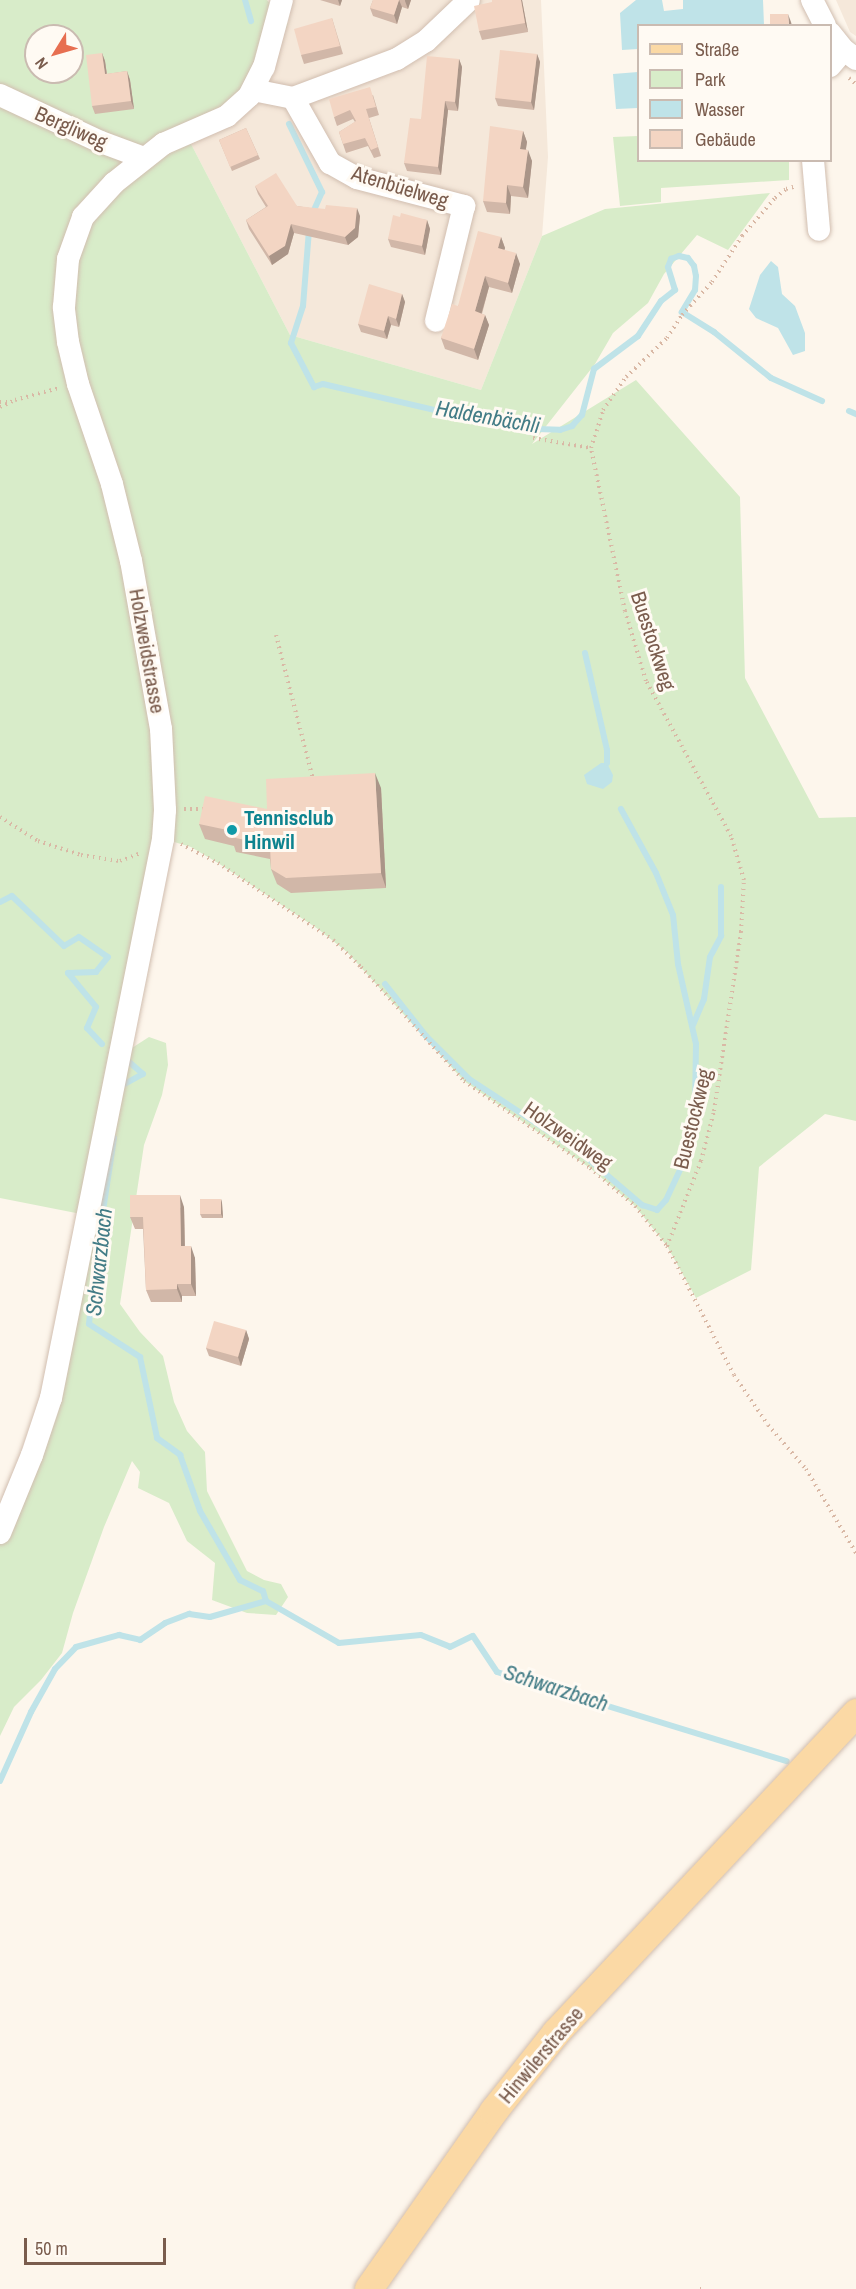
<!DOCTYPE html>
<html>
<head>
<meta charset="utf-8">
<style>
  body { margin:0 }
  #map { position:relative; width:856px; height:2289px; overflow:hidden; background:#fdf6ec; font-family:"Archivo Narrow",sans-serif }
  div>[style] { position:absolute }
  .residential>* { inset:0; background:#f5e8da }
  .green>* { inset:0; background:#d8ecc9 }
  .water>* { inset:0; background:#bfe3e8 }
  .stream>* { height:6px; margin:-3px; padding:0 3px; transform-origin:3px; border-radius:3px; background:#bfe3e8 }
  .path>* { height:4px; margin-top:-2px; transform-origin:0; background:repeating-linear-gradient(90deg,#d9b8a5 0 1.5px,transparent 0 6px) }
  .roads { filter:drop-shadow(0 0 2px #d1beb0) drop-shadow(0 0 2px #d1beb0) }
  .minor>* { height:22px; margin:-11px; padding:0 11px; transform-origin:11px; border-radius:11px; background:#fff }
  .major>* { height:28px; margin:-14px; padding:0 14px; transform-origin:14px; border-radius:14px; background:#fbd9a5 }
  .wall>* { inset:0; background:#d1b7a8 }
  .shaded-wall>* { inset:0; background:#aa9588 }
  .building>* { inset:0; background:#f3d5c3 }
  .dots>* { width:16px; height:16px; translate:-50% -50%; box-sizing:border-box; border:3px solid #fffaf3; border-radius:50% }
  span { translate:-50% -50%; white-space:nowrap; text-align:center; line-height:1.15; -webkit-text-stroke:6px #fffaf3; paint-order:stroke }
  .street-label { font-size:21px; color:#7a5c4d }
  .culture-label { font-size:21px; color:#0d838f; font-weight:700 }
  .left { translate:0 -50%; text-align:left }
  .water-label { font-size:22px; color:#437c86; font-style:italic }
  .legend { position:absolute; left:637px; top:24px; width:195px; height:138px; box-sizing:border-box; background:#fffaf3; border:2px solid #cabbb1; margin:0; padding:8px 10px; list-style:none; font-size:18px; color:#7a5c4d }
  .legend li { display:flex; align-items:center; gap:12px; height:30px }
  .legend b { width:30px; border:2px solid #cabbb1 }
  .north { position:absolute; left:24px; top:24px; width:60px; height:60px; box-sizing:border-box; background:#fffaf3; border:2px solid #cabbb1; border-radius:50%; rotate:233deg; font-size:16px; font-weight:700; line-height:24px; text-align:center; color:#7a5c4d }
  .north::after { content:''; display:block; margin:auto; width:21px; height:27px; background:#e76f51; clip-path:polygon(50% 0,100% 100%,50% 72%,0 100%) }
  .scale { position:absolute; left:24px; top:2238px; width:142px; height:27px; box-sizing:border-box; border:3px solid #7a5c4d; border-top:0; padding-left:8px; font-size:18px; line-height:21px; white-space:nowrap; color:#7a5c4d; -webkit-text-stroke:4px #fffaf3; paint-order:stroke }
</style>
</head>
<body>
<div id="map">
  <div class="residential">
    <i style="clip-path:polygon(292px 0,541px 0,548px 157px,542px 236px,481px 390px,290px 335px,190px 142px,288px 24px)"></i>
    <i style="clip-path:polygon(836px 0,856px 0,856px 36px,850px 32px)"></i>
  </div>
  <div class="green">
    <i style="clip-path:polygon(evenodd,0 0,267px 0,288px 24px,252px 103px,190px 142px,290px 335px,481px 390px,542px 236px,605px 209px,770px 193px,728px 250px,697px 235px,664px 274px,648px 303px,613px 333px,595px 364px,532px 444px,636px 380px,740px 497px,745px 678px,819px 818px,856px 817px,856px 1121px,825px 1114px,759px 1167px,751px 1270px,696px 1298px,667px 1246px,635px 1206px,590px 1168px,464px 1081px,347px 952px,318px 929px,218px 863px,191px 847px,164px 839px,81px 1214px,0 1198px,0 0,36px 36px,72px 36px,72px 72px,36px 72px,36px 36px)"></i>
    <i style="clip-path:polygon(638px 136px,638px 160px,789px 161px,789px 180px,661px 188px,661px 202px,620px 206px,613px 137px)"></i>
    <i style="clip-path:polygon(149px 1037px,166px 1043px,168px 1065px,162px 1095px,144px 1145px,120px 1304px,140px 1332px,163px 1356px,174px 1402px,187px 1431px,205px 1452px,207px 1491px,247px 1571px,264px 1580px,281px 1584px,288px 1597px,276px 1615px,247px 1613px,212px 1600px,215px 1563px,187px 1541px,169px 1503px,138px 1488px,140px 1472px,132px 1461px,104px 1527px,73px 1613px,62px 1653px,41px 1680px,14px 1707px,0 1736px,0 1533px,32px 1455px,124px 1053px)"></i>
  </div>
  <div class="water">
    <i style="clip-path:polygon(636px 0,662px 0,664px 11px,683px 9px,683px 0,763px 0,764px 25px,638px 26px,638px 49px,622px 50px,620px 13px)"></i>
    <i style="clip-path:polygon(638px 72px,638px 108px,616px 109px,613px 74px)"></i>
    <i style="clip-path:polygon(771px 261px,778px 267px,782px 294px,795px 306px,805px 333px,805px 351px,793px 355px,778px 328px,756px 318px,749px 309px,760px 275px)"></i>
    <i style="clip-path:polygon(601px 763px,607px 763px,613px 775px,612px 782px,603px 789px,587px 784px,584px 775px)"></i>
  </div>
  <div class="stream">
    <i style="left:245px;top:0;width:22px;rotate:74deg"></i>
    <i style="left:289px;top:124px;width:76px;rotate:64.1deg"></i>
    <i style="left:322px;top:192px;width:24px;rotate:114deg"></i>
    <i style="left:309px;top:230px;width:76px;rotate:94.5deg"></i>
    <i style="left:303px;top:306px;width:39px;rotate:108deg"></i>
    <i style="left:291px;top:343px;width:50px;rotate:62.4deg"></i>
    <i style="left:314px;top:387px;width:9px;rotate:-18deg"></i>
    <i style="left:323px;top:384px;width:146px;rotate:13.1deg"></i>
    <i style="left:465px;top:417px;width:73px;rotate:9.5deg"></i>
    <i style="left:537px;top:429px;width:23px;rotate:2deg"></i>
    <i style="left:560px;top:430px;width:13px;rotate:-18deg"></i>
    <i style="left:572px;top:426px;width:15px;rotate:-48deg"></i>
    <i style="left:582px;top:415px;width:48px;rotate:-75.4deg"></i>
    <i style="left:594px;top:369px;width:55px;rotate:-36.9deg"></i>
    <i style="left:638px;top:336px;width:42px;rotate:-56.7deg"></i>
    <i style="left:661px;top:301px;width:18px;rotate:-38deg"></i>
    <i style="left:675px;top:290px;width:24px;rotate:-107deg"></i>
    <i style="left:668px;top:267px;width:9px;rotate:-69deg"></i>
    <i style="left:671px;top:259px;width:9px;rotate:-21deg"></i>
    <i style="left:679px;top:256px;width:9px;rotate:13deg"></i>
    <i style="left:688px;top:258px;width:10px;rotate:53deg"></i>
    <i style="left:694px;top:266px;width:10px;rotate:79deg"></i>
    <i style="left:696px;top:276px;width:14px;rotate:94deg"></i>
    <i style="left:695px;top:290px;width:26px;rotate:121deg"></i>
    <i style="left:682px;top:312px;width:38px;rotate:32deg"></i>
    <i style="left:714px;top:332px;width:73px;rotate:38.9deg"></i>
    <i style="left:771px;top:378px;width:56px;rotate:24.3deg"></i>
    <i style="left:849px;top:411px;width:8px;rotate:23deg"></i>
    <i style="left:585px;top:653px;width:99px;rotate:77.2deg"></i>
    <i style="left:607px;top:750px;width:13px;rotate:90deg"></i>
    <i style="left:0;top:902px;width:13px;rotate:-27deg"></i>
    <i style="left:12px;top:896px;width:72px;rotate:43.9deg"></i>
    <i style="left:64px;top:946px;width:17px;rotate:-31deg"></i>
    <i style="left:79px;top:937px;width:35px;rotate:35deg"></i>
    <i style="left:108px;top:957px;width:19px;rotate:129deg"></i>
    <i style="left:96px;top:972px;width:28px;rotate:178deg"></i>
    <i style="left:68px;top:973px;width:44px;rotate:50.5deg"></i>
    <i style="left:96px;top:1007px;width:23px;rotate:113deg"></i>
    <i style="left:87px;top:1028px;width:22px;rotate:47deg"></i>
    <i style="left:385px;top:984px;width:66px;rotate:51.7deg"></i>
    <i style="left:426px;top:1036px;width:61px;rotate:45deg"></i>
    <i style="left:469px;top:1079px;width:133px;rotate:33.3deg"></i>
    <i style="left:580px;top:1152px;width:82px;rotate:40.5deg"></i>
    <i style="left:642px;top:1205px;width:16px;rotate:18deg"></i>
    <i style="left:657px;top:1210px;width:13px;rotate:-48deg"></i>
    <i style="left:666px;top:1200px;width:35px;rotate:-65deg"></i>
    <i style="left:681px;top:1168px;width:62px;rotate:-76.9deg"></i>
    <i style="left:695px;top:1108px;width:64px;rotate:-89.1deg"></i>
    <i style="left:696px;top:1044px;width:82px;rotate:-102.7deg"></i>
    <i style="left:678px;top:964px;width:49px;rotate:-95.8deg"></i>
    <i style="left:673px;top:915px;width:45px;rotate:-112deg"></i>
    <i style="left:656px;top:873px;width:73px;rotate:-118.7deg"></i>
    <i style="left:693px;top:1025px;width:28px;rotate:-67deg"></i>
    <i style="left:704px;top:999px;width:42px;rotate:-81.9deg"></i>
    <i style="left:710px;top:957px;width:24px;rotate:-62deg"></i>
    <i style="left:721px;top:936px;width:49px;rotate:-90deg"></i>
    <i style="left:121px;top:1090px;width:4px;rotate:-90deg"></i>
    <i style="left:121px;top:1086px;width:25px;rotate:-29deg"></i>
    <i style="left:143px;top:1074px;width:21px;rotate:-139deg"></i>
    <i style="left:114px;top:1138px;width:127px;rotate:98.6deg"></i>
    <i style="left:95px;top:1264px;width:60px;rotate:95.7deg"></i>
    <i style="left:89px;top:1324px;width:61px;rotate:32.9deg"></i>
    <i style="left:140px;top:1357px;width:83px;rotate:78.1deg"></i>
    <i style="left:157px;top:1438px;width:29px;rotate:36deg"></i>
    <i style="left:180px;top:1455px;width:59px;rotate:70.3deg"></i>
    <i style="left:200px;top:1511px;width:80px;rotate:59.9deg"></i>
    <i style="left:240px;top:1580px;width:25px;rotate:26deg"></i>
    <i style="left:263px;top:1591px;width:10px;rotate:73deg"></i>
    <i style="left:266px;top:1601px;width:84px;rotate:29.9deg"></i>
    <i style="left:339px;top:1643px;width:82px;rotate:-5.6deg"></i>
    <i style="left:421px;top:1635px;width:31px;rotate:22deg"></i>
    <i style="left:450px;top:1647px;width:25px;rotate:-26deg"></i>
    <i style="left:473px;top:1636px;width:43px;rotate:56.3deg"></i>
    <i style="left:497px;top:1672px;width:303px;rotate:17.1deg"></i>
    <i style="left:0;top:1781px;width:76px;rotate:-65.8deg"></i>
    <i style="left:31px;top:1712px;width:49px;rotate:-60.8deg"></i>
    <i style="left:55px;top:1669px;width:30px;rotate:-46deg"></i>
    <i style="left:76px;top:1647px;width:45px;rotate:-15.6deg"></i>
    <i style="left:119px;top:1635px;width:22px;rotate:13deg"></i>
    <i style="left:140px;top:1640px;width:30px;rotate:-34deg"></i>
    <i style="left:165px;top:1623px;width:26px;rotate:-21deg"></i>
    <i style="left:189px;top:1614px;width:21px;rotate:8deg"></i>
    <i style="left:210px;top:1617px;width:58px;rotate:-15.9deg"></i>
  </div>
  <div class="path">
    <i style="left:849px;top:78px;width:9px;rotate:41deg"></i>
    <i style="left:0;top:402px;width:8px"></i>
    <i style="left:0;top:407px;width:17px;rotate:-25deg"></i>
    <i style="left:15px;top:400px;width:46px;rotate:-15.3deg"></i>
    <i style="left:533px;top:438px;width:59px;rotate:9.8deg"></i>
    <i style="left:276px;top:635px;width:149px;rotate:75.6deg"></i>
    <i style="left:184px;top:809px;width:22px"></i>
    <i style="left:0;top:817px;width:45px;rotate:32.3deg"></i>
    <i style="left:38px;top:841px;width:45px;rotate:18deg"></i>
    <i style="left:81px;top:855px;width:39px;rotate:9deg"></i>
    <i style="left:120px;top:861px;width:22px;rotate:-21deg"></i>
    <i style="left:181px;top:844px;width:42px;rotate:27.2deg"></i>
    <i style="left:218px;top:863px;width:138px;rotate:33.8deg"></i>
    <i style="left:333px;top:940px;width:39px;rotate:44deg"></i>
    <i style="left:361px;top:967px;width:154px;rotate:47.9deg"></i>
    <i style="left:464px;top:1081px;width:153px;rotate:34.6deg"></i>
    <i style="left:590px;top:1168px;width:59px;rotate:40.2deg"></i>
    <i style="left:635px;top:1206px;width:51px;rotate:51.3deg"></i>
    <i style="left:667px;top:1246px;width:145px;rotate:62.6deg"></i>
    <i style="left:734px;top:1375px;width:60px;rotate:55.8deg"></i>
    <i style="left:768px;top:1425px;width:58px;rotate:49.2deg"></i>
    <i style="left:806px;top:1469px;width:98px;rotate:59.2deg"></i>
    <i style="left:667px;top:1246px;width:92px;rotate:-68.2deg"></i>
    <i style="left:701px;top:1161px;width:52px;rotate:-75.4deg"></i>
    <i style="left:714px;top:1111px;width:181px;rotate:-81.4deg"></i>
    <i style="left:741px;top:932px;width:52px;rotate:-86.7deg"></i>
    <i style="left:744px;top:880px;width:46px;rotate:-106.5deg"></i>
    <i style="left:731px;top:836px;width:177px;rotate:-118.7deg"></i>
    <i style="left:646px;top:681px;width:73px;rotate:-106.7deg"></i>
    <i style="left:625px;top:611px;width:167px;rotate:-101.8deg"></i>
    <i style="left:591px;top:448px;width:40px;rotate:-72deg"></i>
    <i style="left:603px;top:410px;width:40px;rotate:-55.1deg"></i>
    <i style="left:626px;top:377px;width:57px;rotate:-43.6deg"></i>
    <i style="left:667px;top:338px;width:27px;rotate:-57deg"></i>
    <i style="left:682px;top:315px;width:45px;rotate:-47.7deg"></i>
    <i style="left:712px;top:282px;width:55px;rotate:-56.9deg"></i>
    <i style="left:742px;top:236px;width:50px;rotate:-49deg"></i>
    <i style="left:775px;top:198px;width:14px;rotate:-39deg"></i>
    <i style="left:786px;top:189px;width:11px;rotate:-15deg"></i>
    <i style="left:700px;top:2289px;width:4px"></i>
  </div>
  <div class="roads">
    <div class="minor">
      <i style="left:812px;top:0;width:29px;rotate:63deg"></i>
      <i style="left:830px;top:33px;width:22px;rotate:51deg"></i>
      <i style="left:844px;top:50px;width:15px;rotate:37deg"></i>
      <i style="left:830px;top:66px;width:21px;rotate:-49deg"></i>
      <i style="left:253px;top:90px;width:41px;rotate:11.3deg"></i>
      <i style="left:293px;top:98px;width:111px;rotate:-20.6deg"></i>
      <i style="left:397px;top:59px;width:34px;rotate:-32deg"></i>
      <i style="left:426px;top:41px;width:59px;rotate:-43.6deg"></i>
      <i style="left:0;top:95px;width:111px;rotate:25deg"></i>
      <i style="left:101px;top:142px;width:46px;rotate:20.4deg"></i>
      <i style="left:293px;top:98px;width:75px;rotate:60.4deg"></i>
      <i style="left:330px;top:163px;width:31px;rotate:29deg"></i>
      <i style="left:357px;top:178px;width:111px;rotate:14.7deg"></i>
      <i style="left:464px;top:206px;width:118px;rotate:103.7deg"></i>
      <i style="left:813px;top:160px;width:70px;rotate:85.1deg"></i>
      <i style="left:0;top:1533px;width:84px;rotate:-67.7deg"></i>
      <i style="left:32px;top:1455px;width:60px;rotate:-71.6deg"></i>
      <i style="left:51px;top:1398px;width:570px;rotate:-78.67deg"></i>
      <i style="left:163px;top:839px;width:29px;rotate:-86deg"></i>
      <i style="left:165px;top:810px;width:81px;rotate:-92.8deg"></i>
      <i style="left:161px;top:729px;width:171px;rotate:-100.1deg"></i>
      <i style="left:131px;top:561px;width:79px;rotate:-103.9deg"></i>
      <i style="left:112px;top:484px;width:106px;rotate:-108.8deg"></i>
      <i style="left:78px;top:384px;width:43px;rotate:-103.4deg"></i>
      <i style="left:68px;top:342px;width:35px;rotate:-97deg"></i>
      <i style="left:64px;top:307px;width:48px;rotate:-85.2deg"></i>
      <i style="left:68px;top:259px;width:45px;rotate:-70.3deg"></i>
      <i style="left:83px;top:217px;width:46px;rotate:-47.6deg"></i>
      <i style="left:114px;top:183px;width:63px;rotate:-38.5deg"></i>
      <i style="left:163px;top:144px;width:70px;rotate:-23.6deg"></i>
      <i style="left:227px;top:116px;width:30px;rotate:-42deg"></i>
      <i style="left:249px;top:96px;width:33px;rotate:-63deg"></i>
      <i style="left:264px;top:67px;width:69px;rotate:-75deg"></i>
    </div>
    <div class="major">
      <i style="left:369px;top:2289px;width:218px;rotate:-54.9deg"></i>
      <i style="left:494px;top:2111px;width:100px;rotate:-51.5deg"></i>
      <i style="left:556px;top:2033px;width:439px;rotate:-46.8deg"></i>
    </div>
  </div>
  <div class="wall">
    <i style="clip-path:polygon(320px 0,342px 0,340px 6px)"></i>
    <i style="clip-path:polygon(373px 0,411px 0,408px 9px,402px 7px,397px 24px,373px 16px,370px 8px)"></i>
    <i style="clip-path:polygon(522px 0,528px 32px,482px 40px,479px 31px)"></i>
    <i style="clip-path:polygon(332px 18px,343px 54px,304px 64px,301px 55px)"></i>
    <i style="clip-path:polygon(102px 53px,105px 61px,107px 74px,127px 71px,130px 80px,134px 109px,95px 114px,92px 106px)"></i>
    <i style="clip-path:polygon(537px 54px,540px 62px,534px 110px,498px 106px,495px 98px)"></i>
    <i style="clip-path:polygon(459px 59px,462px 67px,458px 111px,448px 110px,441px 175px,407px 171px,404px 163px,421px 119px)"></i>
    <i style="clip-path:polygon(373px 95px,379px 115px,369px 118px,381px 156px,374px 158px,368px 146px,346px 153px,339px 132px,355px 122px,353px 119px,337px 126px,334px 117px)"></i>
    <i style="clip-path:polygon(246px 128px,260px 159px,232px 171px,219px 140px)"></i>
    <i style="clip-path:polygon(523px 131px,527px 142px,526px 149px,532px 161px,528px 198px,511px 196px,510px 214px,487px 212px,483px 201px)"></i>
    <i style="clip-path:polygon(255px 186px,297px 206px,360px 216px,358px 237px,348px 245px,294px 233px,288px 254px,272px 265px,249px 229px,246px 220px,266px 207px,258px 194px)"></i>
    <i style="clip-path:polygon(400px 217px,427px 220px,430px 229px,425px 255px,391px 247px,388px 239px)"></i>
    <i style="clip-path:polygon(501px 237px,505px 248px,504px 250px,520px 264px,512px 293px,489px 287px,482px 314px,485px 315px,489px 325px,478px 360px,445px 349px,441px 338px,458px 306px)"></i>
    <i style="clip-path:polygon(402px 294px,405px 302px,399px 327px,391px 325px,387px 339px,361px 332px,358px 324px)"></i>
    <i style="clip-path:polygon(381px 788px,386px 888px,291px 893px,277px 884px,271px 869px,270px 859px,236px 852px,234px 846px,205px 839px,199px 824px,267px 809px)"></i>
    <i style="clip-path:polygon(221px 1199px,222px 1203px,223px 1218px,202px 1218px,200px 1214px)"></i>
    <i style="clip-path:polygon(184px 1207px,185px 1246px,195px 1258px,196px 1296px,182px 1296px,182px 1302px,151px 1302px,146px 1290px,143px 1229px,135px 1229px,130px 1217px)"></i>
    <i style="clip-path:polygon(246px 1330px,249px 1339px,241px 1366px,209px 1356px,206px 1348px)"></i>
  </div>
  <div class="shaded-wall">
    <i style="clip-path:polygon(338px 0,342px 0,340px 6px)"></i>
    <i style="clip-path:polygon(399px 0,402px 7px,397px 24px,394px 15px)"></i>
    <i style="clip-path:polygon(405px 0,411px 0,408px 9px,405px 1px)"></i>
    <i style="clip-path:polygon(521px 0,522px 0,528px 32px,525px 23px)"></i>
    <i style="clip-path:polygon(788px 14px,791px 22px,792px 26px,789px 26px)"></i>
    <i style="clip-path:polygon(102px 53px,105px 61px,108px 83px,105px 74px)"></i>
    <i style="clip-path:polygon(537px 54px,540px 62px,534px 110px,531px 102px)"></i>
    <i style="clip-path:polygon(459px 59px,462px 67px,458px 111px,455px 102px)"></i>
    <i style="clip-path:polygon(127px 71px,130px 80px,134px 109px,131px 101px)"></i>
    <i style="clip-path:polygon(445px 101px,448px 110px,441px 175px,438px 167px)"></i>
    <i style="clip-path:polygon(523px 131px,527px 142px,524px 160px,520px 149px)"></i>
    <i style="clip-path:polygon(528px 150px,532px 161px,528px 198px,523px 187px)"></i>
    <i style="clip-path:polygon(507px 185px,511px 196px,510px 214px,506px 203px)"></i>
    <i style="clip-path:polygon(357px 208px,360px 216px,358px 237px,348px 245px,345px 237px)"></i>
    <i style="clip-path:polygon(427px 220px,430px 229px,425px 255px,422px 246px)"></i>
    <i style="clip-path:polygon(291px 224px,294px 233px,288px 254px,272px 265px,269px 256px)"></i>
    <i style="clip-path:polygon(501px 237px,505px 248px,502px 259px,498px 248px)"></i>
    <i style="clip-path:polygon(516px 253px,520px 264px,512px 293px,508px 283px)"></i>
    <i style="clip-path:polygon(485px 276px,489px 287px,479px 322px,475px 311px)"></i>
    <i style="clip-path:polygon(402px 294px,405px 302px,399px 327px,396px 319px)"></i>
    <i style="clip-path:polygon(485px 315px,489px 325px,478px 360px,474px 349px)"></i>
    <i style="clip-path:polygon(388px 316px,391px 325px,387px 339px,384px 331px)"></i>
    <i style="clip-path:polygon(375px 773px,381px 788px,386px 888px,381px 873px)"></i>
    <i style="clip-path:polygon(180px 1195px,184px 1207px,185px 1258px,181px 1246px)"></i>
    <i style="clip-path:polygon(221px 1199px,222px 1203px,223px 1218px,221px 1214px)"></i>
    <i style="clip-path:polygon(191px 1246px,195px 1258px,196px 1296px,191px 1284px)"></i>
    <i style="clip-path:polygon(177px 1284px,182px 1296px,182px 1302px,177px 1289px)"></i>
    <i style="clip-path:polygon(246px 1330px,249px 1339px,241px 1366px,238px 1357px)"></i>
  </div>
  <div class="building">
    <i style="clip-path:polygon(373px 0,399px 0,394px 15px,370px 8px)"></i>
    <i style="clip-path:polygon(492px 0,521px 0,525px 23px,479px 31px,474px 6px,492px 2px)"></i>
    <i style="clip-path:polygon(770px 14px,788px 14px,789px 26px,770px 26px)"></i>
    <i style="clip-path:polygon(332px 18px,340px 46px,301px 55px,294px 29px)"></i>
    <i style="clip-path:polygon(500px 50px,537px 54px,531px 102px,495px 98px)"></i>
    <i style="clip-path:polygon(102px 53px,105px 74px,127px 71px,131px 101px,92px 106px,86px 55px)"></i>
    <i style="clip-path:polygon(427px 56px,459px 59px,455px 102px,445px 101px,438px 167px,404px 163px,410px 118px,421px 119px)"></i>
    <i style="clip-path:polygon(370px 87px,376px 107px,366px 109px,378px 147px,371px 150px,365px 138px,343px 144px,339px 132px,356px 121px,350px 110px,334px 117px,329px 99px)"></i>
    <i style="clip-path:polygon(490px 126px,523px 131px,520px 149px,528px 150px,523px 187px,507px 185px,506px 203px,483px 201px)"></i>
    <i style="clip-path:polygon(246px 128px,258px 155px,230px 167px,219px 140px)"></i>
    <i style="clip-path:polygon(276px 173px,297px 206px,325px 209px,326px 205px,357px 208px,355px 228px,345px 237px,291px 224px,285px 246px,269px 256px,246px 220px,268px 206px,255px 186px)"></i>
    <i style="clip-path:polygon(401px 213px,427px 220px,422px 246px,388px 239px,393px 215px,400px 217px)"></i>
    <i style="clip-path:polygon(478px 231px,501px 237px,498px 248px,516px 253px,508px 283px,485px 276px,475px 311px,485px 315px,474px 349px,441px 338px,452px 304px,458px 306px)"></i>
    <i style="clip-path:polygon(369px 284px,402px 294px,396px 319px,388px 316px,384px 331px,358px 324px)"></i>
    <i style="clip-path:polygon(375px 773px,381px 873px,286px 878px,271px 869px,270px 845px,231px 837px,232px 831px,199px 824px,205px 796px,267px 809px,266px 779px)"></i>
    <i style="clip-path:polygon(130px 1195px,180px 1195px,181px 1246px,191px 1246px,191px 1284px,177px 1284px,177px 1289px,146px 1290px,143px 1217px,130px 1217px)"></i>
    <i style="clip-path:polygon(200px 1199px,221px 1199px,221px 1214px,200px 1214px)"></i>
    <i style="clip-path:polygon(214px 1321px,246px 1330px,238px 1357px,206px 1348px)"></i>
  </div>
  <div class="dots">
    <i style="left:232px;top:830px;background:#0f9aa8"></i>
  </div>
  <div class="street-label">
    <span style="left:71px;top:128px;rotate:24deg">Bergliweg</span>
    <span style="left:400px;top:187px;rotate:17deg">Atenbüelweg</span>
    <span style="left:653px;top:641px;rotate:72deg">Buestockweg</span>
    <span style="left:147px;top:651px;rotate:80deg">Holzweidstrasse</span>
    <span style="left:693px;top:1119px;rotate:-76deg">Buestockweg</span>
    <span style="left:568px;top:1136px;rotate:35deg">Holzweidweg</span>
    <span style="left:541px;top:2055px;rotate:-50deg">Hinwilerstrasse</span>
  </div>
  <div class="culture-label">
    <span class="left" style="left:244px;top:830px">Tennisclub<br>Hinwil</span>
  </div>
  <div class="water-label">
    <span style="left:488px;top:417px;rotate:10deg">Haldenbächli</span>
    <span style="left:99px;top:1262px;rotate:-84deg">Schwarzbach</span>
    <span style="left:556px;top:1688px;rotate:18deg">Schwarzbach</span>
  </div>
  <ul class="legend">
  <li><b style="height:8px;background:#fbd9a5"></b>Straße</li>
  <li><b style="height:16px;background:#d8ecc9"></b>Park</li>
  <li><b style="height:16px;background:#bfe3e8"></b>Wasser</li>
  <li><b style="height:16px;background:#f3d5c3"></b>Gebäude</li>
  </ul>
  <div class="north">N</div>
  <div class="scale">50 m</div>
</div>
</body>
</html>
